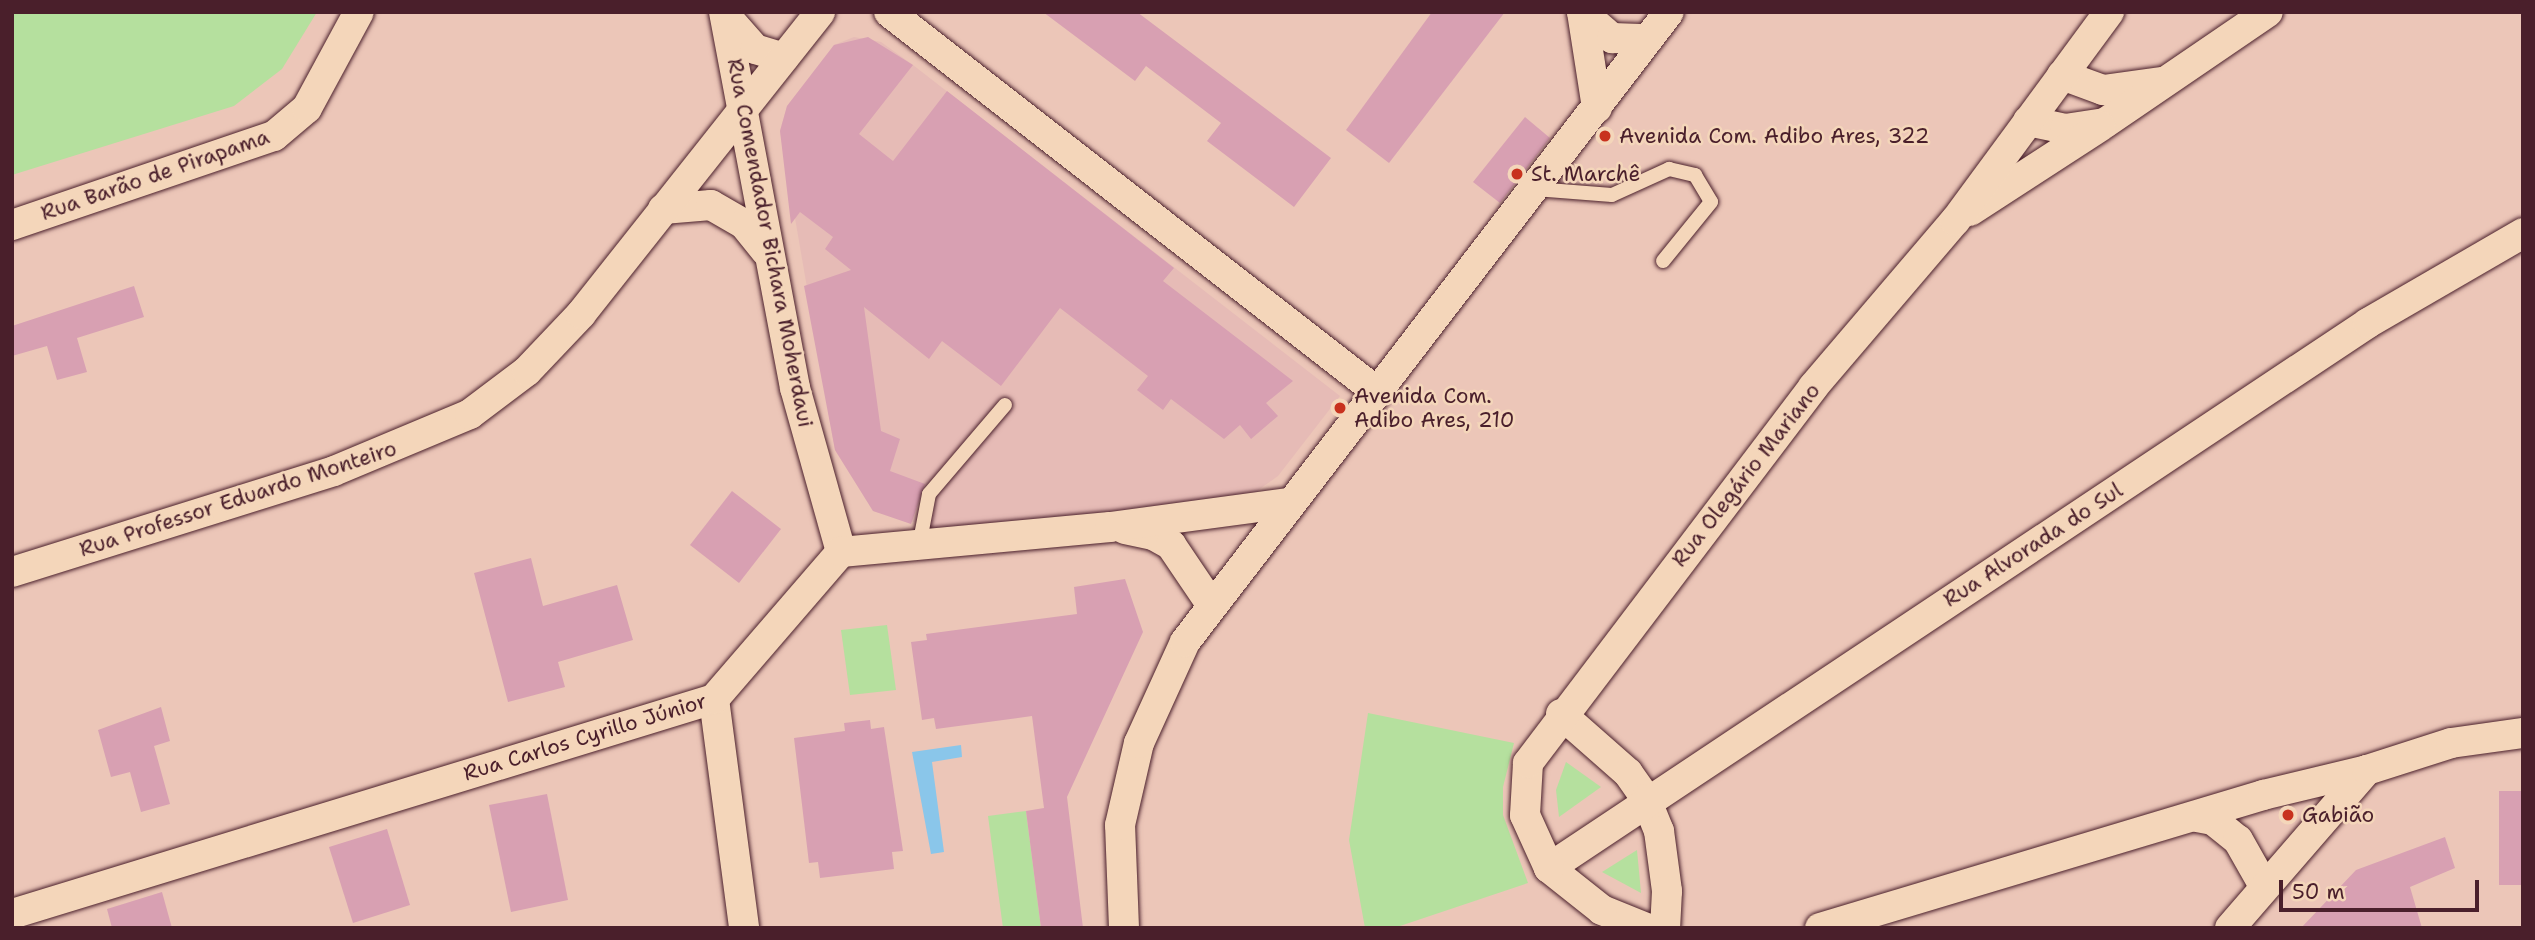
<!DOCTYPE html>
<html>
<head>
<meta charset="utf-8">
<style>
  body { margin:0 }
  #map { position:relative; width:2535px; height:940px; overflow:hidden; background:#ecc6b8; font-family:"Shantell Sans",sans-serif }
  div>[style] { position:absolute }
  .built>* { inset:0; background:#e6bbb6 }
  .green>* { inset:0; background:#b5e09e }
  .water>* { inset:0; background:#8ac6ea }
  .building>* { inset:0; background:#d8a0b2 }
  .roads { filter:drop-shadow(0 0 2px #4a1f2b) drop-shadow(0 0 2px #4a1f2b) }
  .service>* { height:14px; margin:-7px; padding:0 7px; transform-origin:7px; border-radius:7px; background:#f4d6ba }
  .minor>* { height:30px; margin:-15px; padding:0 15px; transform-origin:15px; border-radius:15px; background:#f4d6ba }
  .dots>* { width:19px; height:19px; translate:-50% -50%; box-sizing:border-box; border:4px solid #f4d6ba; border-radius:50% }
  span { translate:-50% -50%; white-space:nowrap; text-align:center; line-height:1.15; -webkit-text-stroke:5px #f4d6ba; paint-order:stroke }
  .poi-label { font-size:21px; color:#4a1f2b }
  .left { translate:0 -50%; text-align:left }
  .street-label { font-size:21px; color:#4a1f2b }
  .frame { position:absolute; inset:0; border:14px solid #4a1f2b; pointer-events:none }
  .scale { position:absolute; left:2279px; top:880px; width:200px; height:32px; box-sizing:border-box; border:4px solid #4a1f2b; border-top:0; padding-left:9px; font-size:21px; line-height:24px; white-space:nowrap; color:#4a1f2b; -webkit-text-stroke:5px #f4d6ba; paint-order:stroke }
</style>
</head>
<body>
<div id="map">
  <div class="built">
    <i style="clip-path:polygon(854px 37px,881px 42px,913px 65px,1340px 396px,1278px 476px,1254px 493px,1224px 500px,939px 529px,873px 511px,835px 450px,780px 131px,787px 106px,834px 45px)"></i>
  </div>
  <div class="green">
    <i style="clip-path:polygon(12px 12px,317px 12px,282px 69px,234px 106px,12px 175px)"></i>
    <i style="clip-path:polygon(887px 625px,896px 690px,850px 695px,841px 630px)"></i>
    <i style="clip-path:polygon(1368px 713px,1514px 743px,1503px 787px,1503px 815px,1528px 883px,1394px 928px,1365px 928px,1349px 840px)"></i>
    <i style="clip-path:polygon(1566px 762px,1601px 787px,1559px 817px,1556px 790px)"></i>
    <i style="clip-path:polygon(1026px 811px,1041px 928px,1003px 928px,988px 816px)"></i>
    <i style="clip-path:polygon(1637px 850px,1641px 893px,1602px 872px)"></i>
  </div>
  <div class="water">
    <i style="clip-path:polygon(961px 745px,962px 757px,932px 762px,944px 852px,931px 854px,912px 752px)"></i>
  </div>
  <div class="building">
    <i style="clip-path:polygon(1043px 12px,1137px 12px,1331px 158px,1294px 207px,1207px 141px,1221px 123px,1146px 66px,1135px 81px)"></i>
    <i style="clip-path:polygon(1432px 12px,1505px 12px,1389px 163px,1346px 130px)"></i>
    <i style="clip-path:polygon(868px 37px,913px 65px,859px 134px,893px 161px,947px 91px,1174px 268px,1163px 281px,1293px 381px,1266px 403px,1278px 416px,1251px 439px,1240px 425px,1224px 439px,1171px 399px,1163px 410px,1137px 390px,1148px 376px,1060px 308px,1001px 386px,942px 341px,929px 359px,864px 307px,881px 431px,900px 439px,890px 471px,925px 484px,911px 524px,873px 511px,835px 450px,804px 286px,851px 270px,825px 249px,833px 237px,800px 212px,791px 224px,780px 131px,787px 106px,834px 45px)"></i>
    <i style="clip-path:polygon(1525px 117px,1550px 138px,1500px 203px,1473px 182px)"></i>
    <i style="clip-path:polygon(134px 286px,144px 317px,77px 338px,87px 372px,57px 380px,47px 346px,12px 356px,12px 326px)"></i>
    <i style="clip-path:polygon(732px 491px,781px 529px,739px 583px,690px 545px)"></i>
    <i style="clip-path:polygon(531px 558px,543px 606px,617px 585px,633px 640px,558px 662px,565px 687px,508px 702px,474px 573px)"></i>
    <i style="clip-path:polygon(1125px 579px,1143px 632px,1067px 797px,1083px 928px,1041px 928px,1026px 811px,1044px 808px,1032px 716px,936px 729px,934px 718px,922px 720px,911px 642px,927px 640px,926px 634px,1077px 614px,1074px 587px)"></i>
    <i style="clip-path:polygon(161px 707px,170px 741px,154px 746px,170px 804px,141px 812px,130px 772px,111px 777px,98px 730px)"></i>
    <i style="clip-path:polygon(870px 720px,871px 729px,884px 727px,903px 851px,892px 852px,894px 869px,820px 878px,818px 862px,809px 863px,794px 738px,845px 731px,844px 723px)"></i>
    <i style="clip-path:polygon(2499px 791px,2523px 791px,2523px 885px,2499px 885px)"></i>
    <i style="clip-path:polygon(547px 794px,568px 900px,511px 912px,489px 805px)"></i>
    <i style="clip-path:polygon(387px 829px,410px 905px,353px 923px,329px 847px)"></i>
    <i style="clip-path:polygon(2445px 837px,2455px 868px,2410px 887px,2422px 928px,2301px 928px,2356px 870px)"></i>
    <i style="clip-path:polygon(162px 892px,172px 928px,112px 928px,107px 909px)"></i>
  </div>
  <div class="roads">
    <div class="service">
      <i style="left:1535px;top:189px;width:77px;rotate:4.5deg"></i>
      <i style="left:1612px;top:195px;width:63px;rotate:-24.5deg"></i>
      <i style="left:1669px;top:169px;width:27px;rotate:13deg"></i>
      <i style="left:1695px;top:175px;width:31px;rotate:59deg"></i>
      <i style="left:1711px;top:202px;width:76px;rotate:129.1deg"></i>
      <i style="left:919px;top:546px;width:53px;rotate:-79.1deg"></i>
      <i style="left:929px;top:494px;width:117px;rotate:-49.5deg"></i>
    </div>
    <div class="minor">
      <i style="left:724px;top:12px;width:383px;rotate:79.3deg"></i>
      <i style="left:795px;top:388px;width:170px;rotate:74.3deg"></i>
      <i style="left:889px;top:12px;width:617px;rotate:37.89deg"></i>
      <i style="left:1582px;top:12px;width:97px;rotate:81.1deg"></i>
      <i style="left:1582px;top:12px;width:40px;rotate:41deg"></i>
      <i style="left:1612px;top:38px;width:36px;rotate:2deg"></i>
      <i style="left:725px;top:15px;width:45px;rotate:48.6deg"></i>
      <i style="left:755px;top:49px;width:30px;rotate:17deg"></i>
      <i style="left:2062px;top:75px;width:44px;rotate:20.1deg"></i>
      <i style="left:2103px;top:90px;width:60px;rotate:-7.7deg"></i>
      <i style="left:2028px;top:121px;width:38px;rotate:12deg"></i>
      <i style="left:2065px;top:129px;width:40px;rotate:-8.5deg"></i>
      <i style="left:2105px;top:123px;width:197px;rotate:-34.3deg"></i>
      <i style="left:663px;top:209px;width:48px;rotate:-4.8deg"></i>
      <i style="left:711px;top:205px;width:38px;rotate:30deg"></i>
      <i style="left:744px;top:224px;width:35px;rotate:51deg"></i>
      <i style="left:1970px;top:211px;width:156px;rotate:-33deg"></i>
      <i style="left:12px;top:225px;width:277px;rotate:-18.8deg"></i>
      <i style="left:274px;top:136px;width:43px;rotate:-40.3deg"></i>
      <i style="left:307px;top:108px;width:109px;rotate:-61.6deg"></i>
      <i style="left:1125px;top:529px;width:29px;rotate:12deg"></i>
      <i style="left:1153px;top:535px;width:21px;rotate:29deg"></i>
      <i style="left:1171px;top:545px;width:71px;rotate:55.9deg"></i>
      <i style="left:12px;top:572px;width:337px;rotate:-17.4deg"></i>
      <i style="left:334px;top:471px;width:147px;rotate:-22.7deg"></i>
      <i style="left:470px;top:414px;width:71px;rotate:-37deg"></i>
      <i style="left:527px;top:371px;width:79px;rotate:-46.5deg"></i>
      <i style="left:581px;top:314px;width:385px;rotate:-51.6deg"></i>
      <i style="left:714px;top:699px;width:231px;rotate:82.5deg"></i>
      <i style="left:1561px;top:714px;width:89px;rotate:41.4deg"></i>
      <i style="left:1628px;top:773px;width:32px;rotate:55deg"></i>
      <i style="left:1646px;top:799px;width:35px;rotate:68deg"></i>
      <i style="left:1659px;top:831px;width:61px;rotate:82.4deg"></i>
      <i style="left:1667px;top:891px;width:37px;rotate:93deg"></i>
      <i style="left:2197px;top:817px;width:16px;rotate:11deg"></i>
      <i style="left:2213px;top:820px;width:32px;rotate:39deg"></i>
      <i style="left:2238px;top:840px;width:53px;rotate:60.5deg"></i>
      <i style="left:1549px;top:868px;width:984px;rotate:-33.64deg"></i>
      <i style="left:2368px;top:323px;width:179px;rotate:-30.1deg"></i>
      <i style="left:12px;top:914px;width:734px;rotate:-17.03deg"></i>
      <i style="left:714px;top:699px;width:194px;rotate:-49.2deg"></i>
      <i style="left:841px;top:552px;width:270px;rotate:-5.3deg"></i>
      <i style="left:1110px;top:527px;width:179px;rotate:-7.7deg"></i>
      <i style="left:1124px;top:928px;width:103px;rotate:-92.2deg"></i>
      <i style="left:1120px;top:825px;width:84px;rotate:-77deg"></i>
      <i style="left:1139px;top:743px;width:111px;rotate:-65.5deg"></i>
      <i style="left:1185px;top:642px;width:794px;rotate:-52.47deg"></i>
      <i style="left:1646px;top:928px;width:48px;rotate:-157.8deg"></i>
      <i style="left:1602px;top:910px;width:68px;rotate:-141.6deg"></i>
      <i style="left:1549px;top:868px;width:58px;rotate:-114.4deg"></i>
      <i style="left:1525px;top:815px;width:52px;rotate:-86.7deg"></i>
      <i style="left:1528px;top:763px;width:472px;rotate:-52.8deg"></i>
      <i style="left:1813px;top:387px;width:218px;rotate:-49.5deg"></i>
      <i style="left:1955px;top:221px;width:260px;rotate:-53.6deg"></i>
      <i style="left:1820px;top:928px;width:463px;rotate:-16.7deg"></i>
      <i style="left:2263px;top:795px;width:107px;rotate:-13.5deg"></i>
      <i style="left:2230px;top:928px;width:209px;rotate:-49.1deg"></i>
      <i style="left:2367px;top:770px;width:88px;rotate:-17.8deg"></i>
      <i style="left:2451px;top:743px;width:73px;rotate:-7.9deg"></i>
    </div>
  </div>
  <div class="dots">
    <i style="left:1605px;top:136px;background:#c8321e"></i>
    <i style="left:1517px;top:174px;background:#c8321e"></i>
    <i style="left:1340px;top:408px;background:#c8321e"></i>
    <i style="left:2288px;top:815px;background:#c8321e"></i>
  </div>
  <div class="poi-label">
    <span class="left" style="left:1619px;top:136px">Avenida Com. Adibo Ares, 322</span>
    <span class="left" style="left:1531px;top:174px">St. Marchê</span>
    <span class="left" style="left:1354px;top:408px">Avenida Com.<br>Adibo Ares, 210</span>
    <span class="left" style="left:2302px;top:815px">Gabião</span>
  </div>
  <div class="street-label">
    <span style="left:155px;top:175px;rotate:-19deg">Rua Barão de Pirapama</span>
    <span style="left:770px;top:243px;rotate:79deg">Rua Comendador Bichara Moherdaui</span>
    <span style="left:1746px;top:475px;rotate:-52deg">Rua Olegário Mariano</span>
    <span style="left:238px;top:499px;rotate:-18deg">Rua Professor Eduardo Monteiro</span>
    <span style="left:2033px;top:545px;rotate:-33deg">Rua Alvorada do Sul</span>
    <span style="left:585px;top:737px;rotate:-17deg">Rua Carlos Cyrillo Júnior</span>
  </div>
  <div class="frame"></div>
  <div class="scale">50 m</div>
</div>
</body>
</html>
